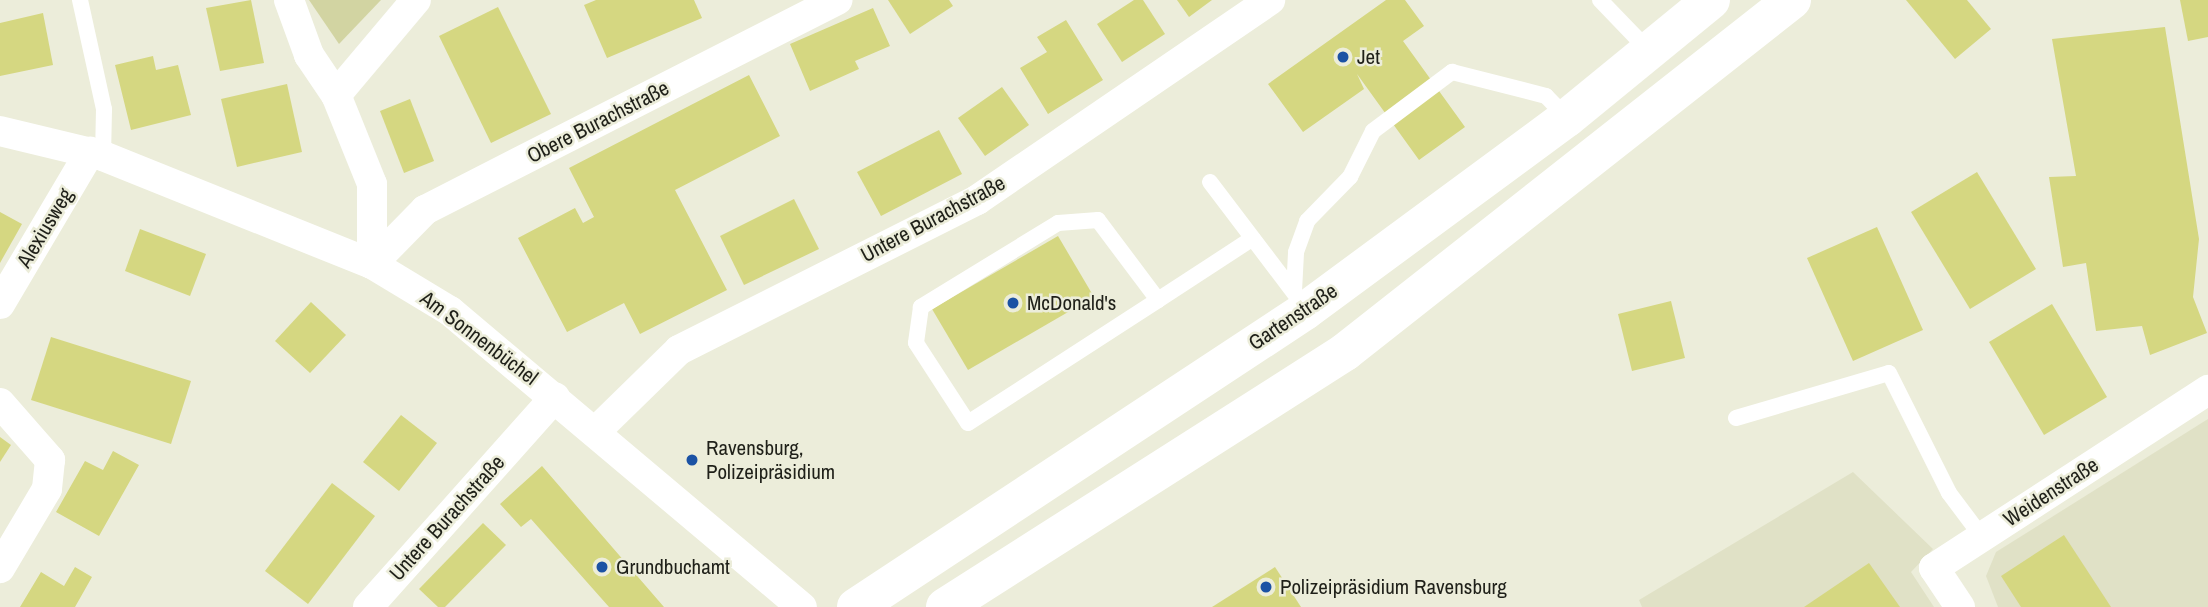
<!DOCTYPE html>
<html>
<head>
<meta charset="utf-8">
<style>
  body { margin:0 }
  #map { position:relative; width:2208px; height:607px; overflow:hidden; background:#ecedda; font-family:"Archivo Narrow",sans-serif }
  div>[style] { position:absolute }
  .built>* { inset:0; background:#e0e1c6 }
  .green>* { inset:0; background:#d2d4a2 }
  .building>* { inset:0; background:#d5d781 }
  .service>* { height:16px; margin:-8px; padding:0 8px; transform-origin:8px; border-radius:8px; background:#fff }
  .minor>* { height:30px; margin:-15px; padding:0 15px; transform-origin:15px; border-radius:15px; background:#fff }
  .secondary>* { height:38px; margin:-19px; padding:0 19px; transform-origin:19px; border-radius:19px; background:#fff }
  .dots>* { width:19px; height:19px; translate:-50% -50%; box-sizing:border-box; border:4px solid #ecedda; border-radius:50% }
  span { translate:-50% -50%; white-space:nowrap; text-align:center; line-height:1.15; -webkit-text-stroke:5px #ecedda; paint-order:stroke }
  .poi-label { font-size:21px; color:#1f2019 }
  .left { translate:0 -50%; text-align:left }
  .street-label { font-size:21px; color:#1f2019 }
</style>
</head>
<body>
<div id="map">
  <div class="built">
    <i style="clip-path:polygon(2208px 419px,2208px 607px,1998px 607px,1986px 576px,1996px 552px)"></i>
    <i style="clip-path:polygon(1853px 472px,1933px 549px,1911px 572px,1934px 607px,1642px 607px,1639px 600px)"></i>
  </div>
  <div class="green">
    <i style="clip-path:polygon(309px 0,381px 0,339px 44px)"></i>
  </div>
  <div class="building">
    <i style="clip-path:polygon(251px 0,264px 63px,220px 71px,206px 8px)"></i>
    <i style="clip-path:polygon(596px 0,694px 0,702px 18px,607px 58px,584px 5px)"></i>
    <i style="clip-path:polygon(888px 0,949px 0,953px 6px,910px 34px)"></i>
    <i style="clip-path:polygon(1134px 0,1143px 0,1165px 34px,1122px 62px,1097px 24px)"></i>
    <i style="clip-path:polygon(1177px 0,1212px 0,1189px 17px)"></i>
    <i style="clip-path:polygon(1386px 0,1405px 0,1424px 26px,1403px 41px,1465px 127px,1419px 160px,1357px 74px,1364px 89px,1303px 132px,1268px 84px)"></i>
    <i style="clip-path:polygon(1906px 0,1967px 0,1991px 29px,1955px 59px)"></i>
    <i style="clip-path:polygon(2180px 0,2208px 0,2208px 37px,2188px 41px)"></i>
    <i style="clip-path:polygon(498px 7px,551px 114px,491px 143px,439px 36px)"></i>
    <i style="clip-path:polygon(873px 8px,890px 46px,855px 61px,859px 69px,810px 91px,790px 44px)"></i>
    <i style="clip-path:polygon(43px 13px,53px 65px,0 76px,0 23px)"></i>
    <i style="clip-path:polygon(1066px 20px,1103px 80px,1048px 114px,1020px 68px,1047px 52px,1037px 37px)"></i>
    <i style="clip-path:polygon(2165px 27px,2199px 239px,2193px 297px,2207px 333px,2150px 355px,2142px 326px,2096px 331px,2086px 263px,2063px 267px,2049px 177px,2076px 176px,2052px 39px)"></i>
    <i style="clip-path:polygon(153px 56px,156px 70px,178px 65px,191px 115px,131px 130px,115px 65px)"></i>
    <i style="clip-path:polygon(749px 75px,780px 136px,675px 190px,727px 290px,640px 334px,624px 303px,567px 332px,518px 238px,575px 208px,583px 223px,594px 217px,569px 168px)"></i>
    <i style="clip-path:polygon(287px 84px,302px 152px,237px 167px,221px 99px)"></i>
    <i style="clip-path:polygon(1002px 87px,1029px 125px,985px 156px,958px 118px)"></i>
    <i style="clip-path:polygon(410px 99px,434px 161px,404px 173px,380px 111px)"></i>
    <i style="clip-path:polygon(939px 130px,962px 174px,881px 216px,857px 172px)"></i>
    <i style="clip-path:polygon(1977px 172px,2036px 269px,1970px 309px,1911px 212px)"></i>
    <i style="clip-path:polygon(794px 199px,819px 249px,744px 285px,720px 236px)"></i>
    <i style="clip-path:polygon(0 212px,22px 224px,0 263px)"></i>
    <i style="clip-path:polygon(1877px 227px,1923px 330px,1853px 361px,1807px 258px)"></i>
    <i style="clip-path:polygon(140px 229px,206px 254px,190px 296px,125px 271px)"></i>
    <i style="clip-path:polygon(1058px 236px,1094px 297px,968px 370px,932px 309px)"></i>
    <i style="clip-path:polygon(1671px 301px,1685px 358px,1632px 371px,1618px 314px)"></i>
    <i style="clip-path:polygon(311px 302px,346px 335px,310px 373px,275px 341px)"></i>
    <i style="clip-path:polygon(2052px 304px,2107px 397px,2044px 435px,1989px 342px)"></i>
    <i style="clip-path:polygon(51px 337px,191px 381px,171px 444px,31px 400px)"></i>
    <i style="clip-path:polygon(401px 415px,437px 443px,399px 491px,363px 462px)"></i>
    <i style="clip-path:polygon(0 437px,11px 445px,0 462px)"></i>
    <i style="clip-path:polygon(113px 451px,139px 465px,99px 536px,56px 512px,85px 461px,103px 470px)"></i>
    <i style="clip-path:polygon(542px 466px,664px 607px,609px 607px,531px 519px,521px 527px,500px 504px)"></i>
    <i style="clip-path:polygon(332px 483px,375px 516px,308px 604px,265px 571px)"></i>
    <i style="clip-path:polygon(483px 523px,506px 545px,445px 607px,438px 607px,419px 589px)"></i>
    <i style="clip-path:polygon(2064px 535px,2111px 607px,2021px 607px,2001px 576px)"></i>
    <i style="clip-path:polygon(1869px 563px,1900px 607px,1804px 607px)"></i>
    <i style="clip-path:polygon(75px 567px,92px 577px,75px 607px,20px 607px,41px 572px,64px 586px)"></i>
    <i style="clip-path:polygon(1275px 567px,1301px 607px,1212px 607px)"></i>
  </div>
  <div class="service">
    <i style="left:80px;top:0;width:112px;rotate:77.6deg"></i>
    <i style="left:104px;top:109px;width:47px;rotate:91.2deg"></i>
    <i style="left:1600px;top:0;width:71px;rotate:46.1deg"></i>
    <i style="left:1210px;top:182px;width:141px;rotate:52.8deg"></i>
    <i style="left:1294px;top:291px;width:39px;rotate:-87deg"></i>
    <i style="left:1296px;top:252px;width:33px;rotate:-70deg"></i>
    <i style="left:1307px;top:221px;width:62px;rotate:-45.7deg"></i>
    <i style="left:1350px;top:177px;width:51px;rotate:-63.4deg"></i>
    <i style="left:1373px;top:131px;width:99px;rotate:-36.8deg"></i>
    <i style="left:1452px;top:72px;width:97px;rotate:14.3deg"></i>
    <i style="left:1546px;top:96px;width:30px;rotate:46deg"></i>
    <i style="left:1158px;top:300px;width:100px;rotate:-126.9deg"></i>
    <i style="left:1098px;top:220px;width:40px;rotate:175.7deg"></i>
    <i style="left:1058px;top:223px;width:161px;rotate:148.5deg"></i>
    <i style="left:921px;top:307px;width:36px;rotate:98deg"></i>
    <i style="left:916px;top:343px;width:95px;rotate:57deg"></i>
    <i style="left:968px;top:423px;width:226px;rotate:-32.9deg"></i>
    <i style="left:1158px;top:300px;width:113px;rotate:-33.1deg"></i>
    <i style="left:1736px;top:418px;width:159px;rotate:-16.4deg"></i>
    <i style="left:1889px;top:373px;width:134px;rotate:63.4deg"></i>
    <i style="left:1949px;top:493px;width:55px;rotate:53.1deg"></i>
  </div>
  <div class="minor">
    <i style="left:289px;top:0;width:59px;rotate:70deg"></i>
    <i style="left:309px;top:55px;width:48px;rotate:56deg"></i>
    <i style="left:0;top:131px;width:106px;rotate:13.6deg"></i>
    <i style="left:103px;top:156px;width:290px;rotate:21.9deg"></i>
    <i style="left:372px;top:264px;width:91px;rotate:31.1deg"></i>
    <i style="left:450px;top:311px;width:460px;rotate:40.1deg"></i>
    <i style="left:372px;top:264px;width:76px;rotate:-45.5deg"></i>
    <i style="left:425px;top:210px;width:463px;rotate:-27deg"></i>
    <i style="left:372px;top:264px;width:80px;rotate:-90deg"></i>
    <i style="left:372px;top:184px;width:96px;rotate:-112deg"></i>
    <i style="left:336px;top:95px;width:124px;rotate:-49.9deg"></i>
    <i style="left:0;top:304px;width:177px;rotate:-59.4deg"></i>
    <i style="left:0;top:403px;width:76px;rotate:48.7deg"></i>
    <i style="left:50px;top:460px;width:29px;rotate:96deg"></i>
    <i style="left:47px;top:489px;width:92px;rotate:120.7deg"></i>
    <i style="left:595px;top:432px;width:117px;rotate:-44.3deg"></i>
    <i style="left:679px;top:350px;width:334px;rotate:-26.7deg"></i>
    <i style="left:977px;top:200px;width:355px;rotate:-34.3deg"></i>
    <i style="left:368px;top:607px;width:281px;rotate:-48.3deg"></i>
    <i style="left:1960px;top:607px;width:47px;rotate:-123.7deg"></i>
    <i style="left:1934px;top:568px;width:327px;rotate:-33deg"></i>
  </div>
  <div class="secondary">
    <i style="left:856px;top:607px;width:538px;rotate:-33.39deg"></i>
    <i style="left:1305px;top:311px;width:325px;rotate:-36.4deg"></i>
    <i style="left:1567px;top:118px;width:186px;rotate:-39.3deg"></i>
    <i style="left:945px;top:607px;width:474px;rotate:-32.5deg"></i>
    <i style="left:1345px;top:352px;width:569px;rotate:-38.22deg"></i>
  </div>
  <div class="dots">
    <i style="left:1343px;top:57px;background:#1b52a4"></i>
    <i style="left:1013px;top:303px;background:#1b52a4"></i>
    <i style="left:692px;top:460px;background:#1b52a4"></i>
    <i style="left:602px;top:567px;background:#1b52a4"></i>
    <i style="left:1266px;top:587px;background:#1b52a4"></i>
  </div>
  <div class="poi-label">
    <span class="left" style="left:1357px;top:57px">Jet</span>
    <span class="left" style="left:1027px;top:303px">McDonald's</span>
    <span class="left" style="left:706px;top:460px">Ravensburg,<br>Polizeipräsidium</span>
    <span class="left" style="left:616px;top:567px">Grundbuchamt</span>
    <span class="left" style="left:1280px;top:587px">Polizeipräsidium Ravensburg</span>
  </div>
  <div class="street-label">
    <span style="left:598px;top:122px;rotate:-27deg">Obere Burachstraße</span>
    <span style="left:933px;top:219px;rotate:-28deg">Untere Burachstraße</span>
    <span style="left:45px;top:228px;rotate:-59deg">Alexiusweg</span>
    <span style="left:1293px;top:317px;rotate:-34deg">Gartenstraße</span>
    <span style="left:479px;top:338px;rotate:37deg">Am Sonnenbüchel</span>
    <span style="left:2051px;top:492px;rotate:-33deg">Weidenstraße</span>
    <span style="left:447px;top:518px;rotate:-48deg">Untere Burachstraße</span>
  </div>
</div>
</body>
</html>
